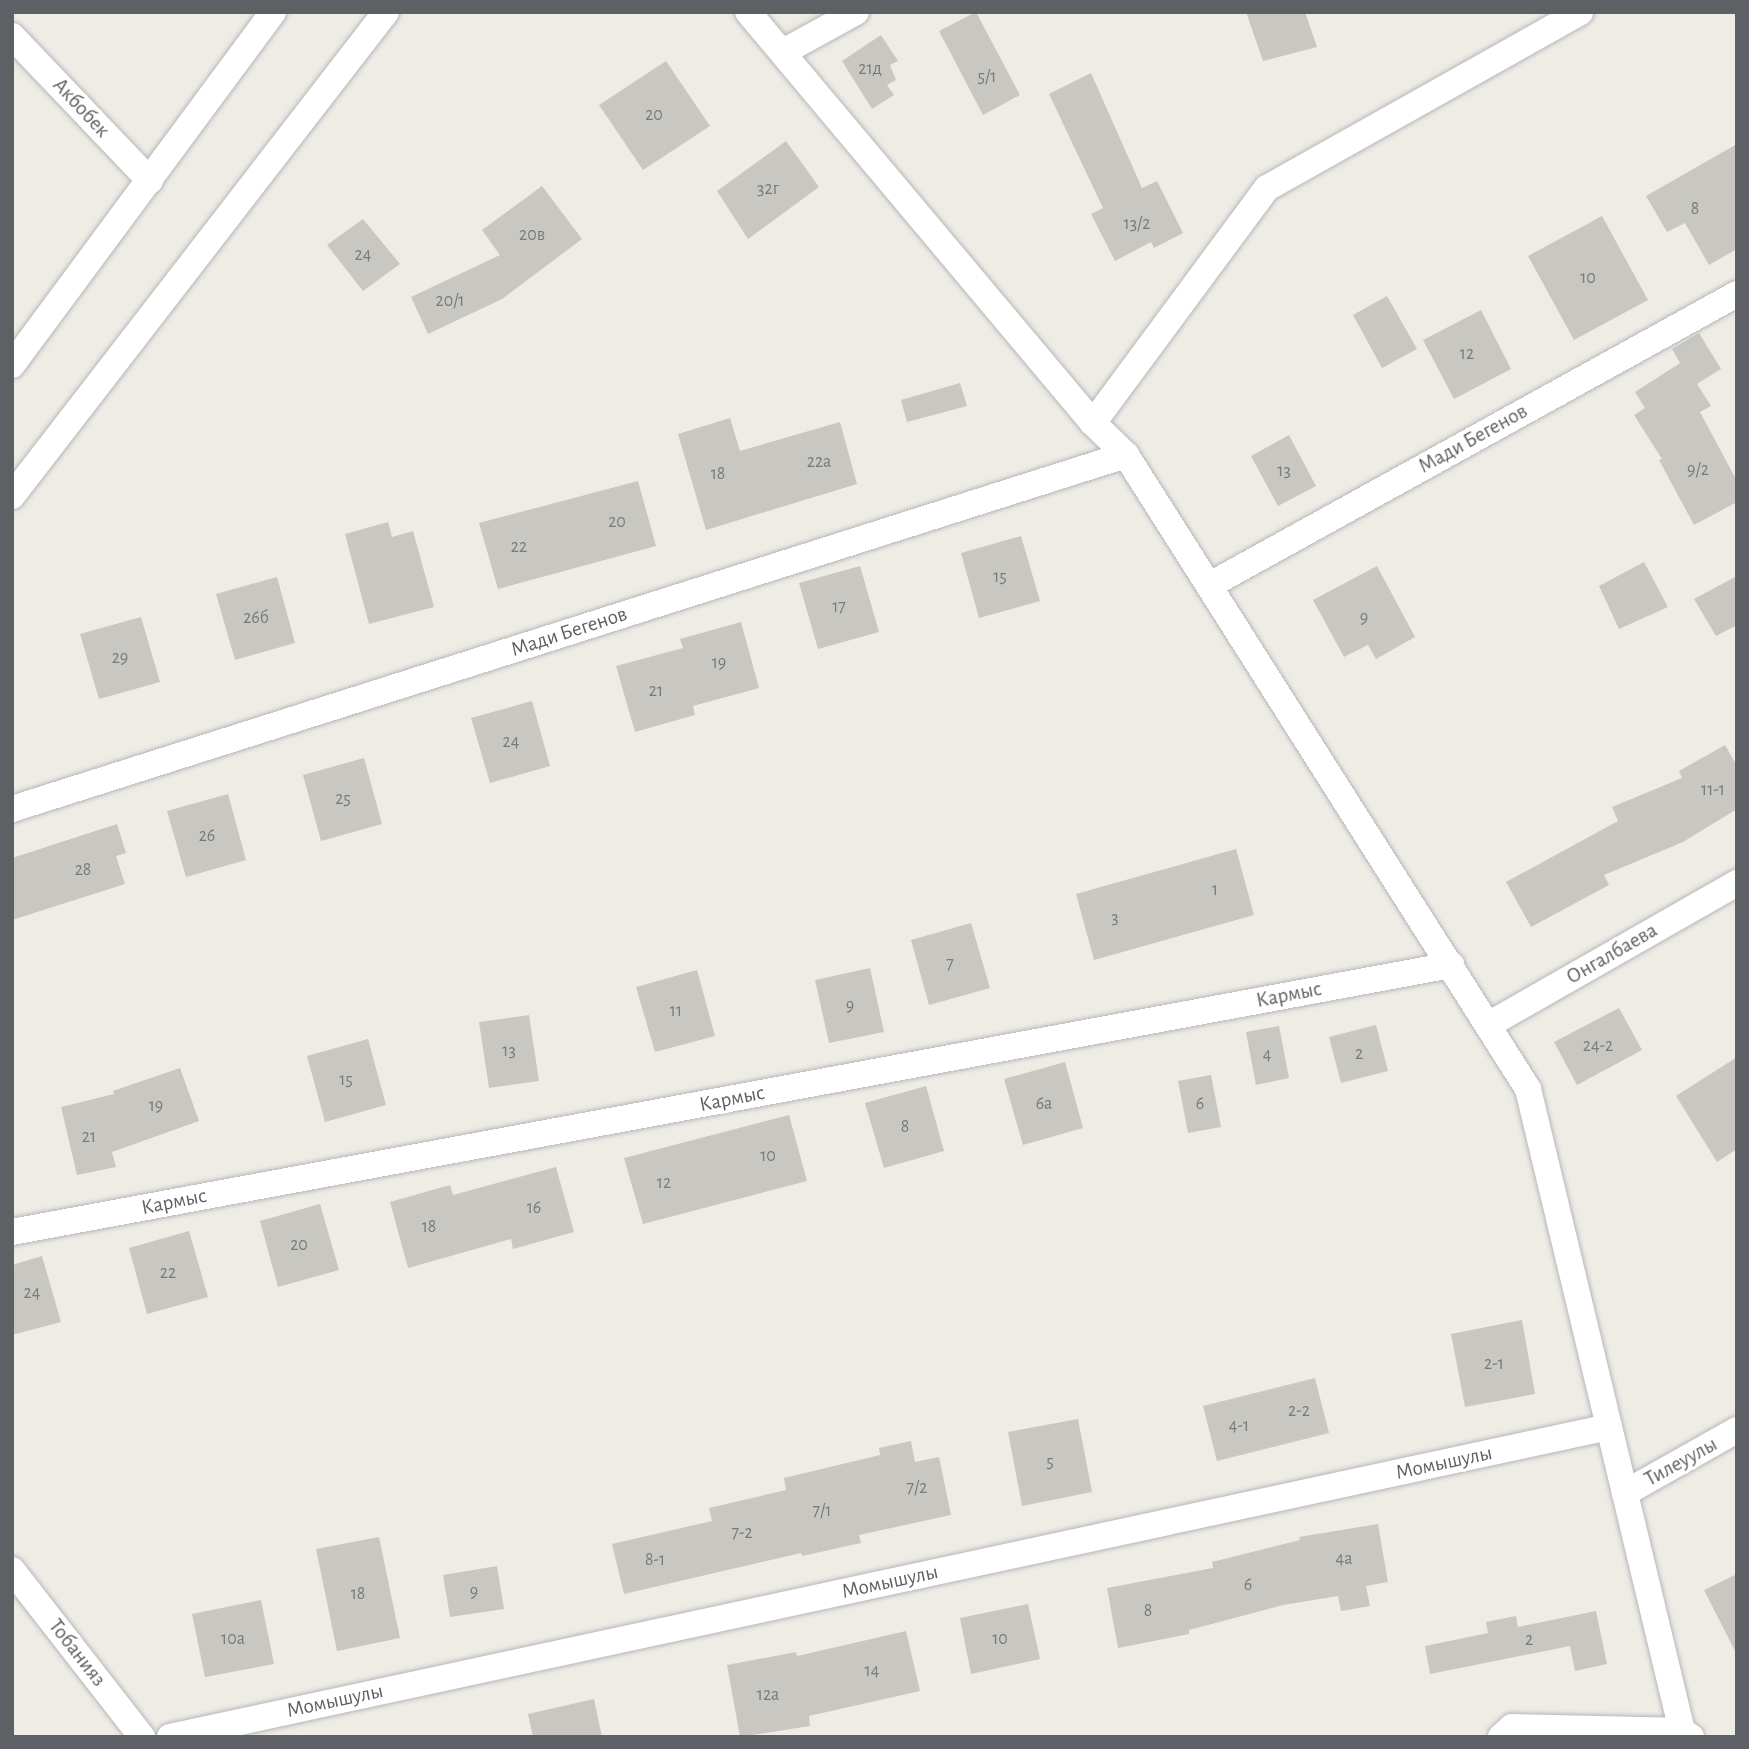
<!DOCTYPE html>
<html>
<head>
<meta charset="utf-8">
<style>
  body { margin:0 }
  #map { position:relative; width:1749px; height:1749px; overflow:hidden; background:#eeece5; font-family:"Alegreya Sans",sans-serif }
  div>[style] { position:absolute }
  .building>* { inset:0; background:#c9c7c2 }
  .roads { filter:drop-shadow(0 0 2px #b5b7ba) drop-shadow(0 0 2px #b5b7ba) }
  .minor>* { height:26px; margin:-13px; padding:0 13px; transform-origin:13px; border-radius:13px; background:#fff }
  span { translate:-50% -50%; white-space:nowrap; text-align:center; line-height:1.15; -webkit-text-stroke:6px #fff; paint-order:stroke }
  .number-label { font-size:18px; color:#787a7c }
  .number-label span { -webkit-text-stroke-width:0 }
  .street-label { font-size:21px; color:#5d6064 }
  .frame { position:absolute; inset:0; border:14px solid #5d6064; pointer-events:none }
</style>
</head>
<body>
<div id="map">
  <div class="building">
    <i style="clip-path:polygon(976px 12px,1020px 95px,983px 115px,939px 31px)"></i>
    <i style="clip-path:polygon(1246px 12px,1305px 12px,1317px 47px,1263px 61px)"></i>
    <i style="clip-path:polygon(881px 35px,898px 61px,890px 65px,896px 80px,887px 85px,894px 95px,872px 109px,842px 61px)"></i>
    <i style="clip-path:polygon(666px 61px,710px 126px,643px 170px,599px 105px)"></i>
    <i style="clip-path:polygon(1091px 73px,1142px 188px,1157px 181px,1183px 233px,1154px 248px,1151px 242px,1115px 261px,1091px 214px,1103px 208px,1049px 94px)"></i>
    <i style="clip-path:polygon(786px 141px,819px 187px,748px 239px,717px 191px)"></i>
    <i style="clip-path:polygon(1737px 144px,1737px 249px,1709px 265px,1685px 223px,1667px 232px,1646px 196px)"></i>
    <i style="clip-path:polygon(542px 186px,582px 239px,502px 299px,428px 334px,411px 297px,500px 255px,482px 230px)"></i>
    <i style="clip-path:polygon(1602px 216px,1648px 300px,1574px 340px,1528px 256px)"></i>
    <i style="clip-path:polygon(363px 219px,400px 264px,363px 291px,327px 245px)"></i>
    <i style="clip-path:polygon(1387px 296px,1417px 349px,1382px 368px,1353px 315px)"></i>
    <i style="clip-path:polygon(1481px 310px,1511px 369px,1454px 399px,1423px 340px)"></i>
    <i style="clip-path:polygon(1699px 333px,1721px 369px,1697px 384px,1711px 406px,1700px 412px,1737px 481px,1737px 502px,1694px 525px,1659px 460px,1662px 459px,1634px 415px,1645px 408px,1635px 392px,1680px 363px,1672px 349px)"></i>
    <i style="clip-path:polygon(960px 383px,967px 406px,907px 422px,901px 400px)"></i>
    <i style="clip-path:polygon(730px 418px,740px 451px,840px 422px,857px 484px,706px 530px,678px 434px)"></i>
    <i style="clip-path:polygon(1289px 435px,1316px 486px,1278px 506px,1251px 456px)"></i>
    <i style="clip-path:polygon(638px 481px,656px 546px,498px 589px,479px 523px)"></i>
    <i style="clip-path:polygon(388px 522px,392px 537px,413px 531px,434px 607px,369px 624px,345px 534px)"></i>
    <i style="clip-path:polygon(1021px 536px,1040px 601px,979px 618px,961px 553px)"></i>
    <i style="clip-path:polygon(1644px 562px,1668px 607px,1619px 629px,1599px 586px)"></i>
    <i style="clip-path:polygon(860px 566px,879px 632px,818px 649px,799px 583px)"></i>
    <i style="clip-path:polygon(1377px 566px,1415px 637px,1376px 659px,1368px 645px,1344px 657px,1313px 600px)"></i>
    <i style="clip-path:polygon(1737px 576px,1737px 625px,1716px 636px,1694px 599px)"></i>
    <i style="clip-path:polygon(277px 577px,295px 643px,235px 660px,216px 594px)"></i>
    <i style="clip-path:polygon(141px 617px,160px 682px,99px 699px,80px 634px)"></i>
    <i style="clip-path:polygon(741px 622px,759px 688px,693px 706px,695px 715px,635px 732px,616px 666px,683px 648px,680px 639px)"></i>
    <i style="clip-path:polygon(532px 701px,550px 766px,490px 783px,471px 718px)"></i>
    <i style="clip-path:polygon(1725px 745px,1737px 766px,1737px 809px,1683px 842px,1604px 875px,1609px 885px,1531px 927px,1506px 882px,1618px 821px,1612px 807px,1682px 778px,1679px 771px)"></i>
    <i style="clip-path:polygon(364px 758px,382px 824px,321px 841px,303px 775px)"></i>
    <i style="clip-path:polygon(228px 794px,246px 860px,186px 877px,167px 811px)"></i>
    <i style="clip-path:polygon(117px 824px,126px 853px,116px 856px,125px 884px,12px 920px,12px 858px)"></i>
    <i style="clip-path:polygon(1236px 849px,1254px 915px,1094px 960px,1076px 894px)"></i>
    <i style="clip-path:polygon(971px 923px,990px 988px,929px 1005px,911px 940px)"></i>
    <i style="clip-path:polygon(870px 968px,884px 1032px,829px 1043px,815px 980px)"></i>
    <i style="clip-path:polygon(697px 970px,715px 1036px,655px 1052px,636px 987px)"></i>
    <i style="clip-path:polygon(1619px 1008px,1642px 1050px,1577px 1085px,1554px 1042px)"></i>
    <i style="clip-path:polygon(529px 1015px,539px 1081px,489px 1088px,479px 1022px)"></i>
    <i style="clip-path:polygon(1376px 1025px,1388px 1071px,1341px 1083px,1329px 1037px)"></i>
    <i style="clip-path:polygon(1279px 1026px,1289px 1078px,1256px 1085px,1246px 1032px)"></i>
    <i style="clip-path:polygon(368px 1039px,386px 1105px,325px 1122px,307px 1056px)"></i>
    <i style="clip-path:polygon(1737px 1057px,1737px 1149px,1717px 1162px,1676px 1096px)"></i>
    <i style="clip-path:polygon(1065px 1062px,1083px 1128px,1023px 1145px,1004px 1079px)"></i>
    <i style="clip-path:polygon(180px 1068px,199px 1121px,112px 1152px,116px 1167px,77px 1175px,61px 1107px,114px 1094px,113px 1091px)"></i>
    <i style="clip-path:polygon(1211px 1075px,1221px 1127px,1188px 1133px,1178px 1081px)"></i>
    <i style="clip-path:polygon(926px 1086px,944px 1151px,884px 1168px,865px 1103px)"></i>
    <i style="clip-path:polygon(789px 1115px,807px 1181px,643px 1224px,624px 1158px)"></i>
    <i style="clip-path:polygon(556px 1167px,574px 1232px,513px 1249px,511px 1239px,408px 1268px,390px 1202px,450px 1185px,453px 1195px)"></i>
    <i style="clip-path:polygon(320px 1204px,339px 1270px,278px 1287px,260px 1221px)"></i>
    <i style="clip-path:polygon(189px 1231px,208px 1297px,147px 1314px,129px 1248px)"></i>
    <i style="clip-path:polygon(42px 1256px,61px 1322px,12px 1335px,12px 1265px)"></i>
    <i style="clip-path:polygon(1522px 1320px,1535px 1394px,1465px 1407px,1451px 1334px)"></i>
    <i style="clip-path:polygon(1315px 1378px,1329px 1433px,1217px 1461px,1203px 1406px)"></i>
    <i style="clip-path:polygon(1078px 1419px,1092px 1492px,1022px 1506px,1008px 1432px)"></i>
    <i style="clip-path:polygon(911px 1441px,915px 1462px,939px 1457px,951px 1515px,859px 1535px,861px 1543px,802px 1556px,801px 1553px,624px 1594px,612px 1544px,712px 1521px,709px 1508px,786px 1490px,784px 1478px,880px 1455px,879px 1448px)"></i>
    <i style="clip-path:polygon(1378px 1524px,1388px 1582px,1366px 1586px,1370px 1606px,1341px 1611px,1338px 1596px,1283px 1605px,1189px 1630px,1189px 1634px,1118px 1648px,1107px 1588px,1213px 1568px,1212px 1562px,1300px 1540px,1299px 1537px)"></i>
    <i style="clip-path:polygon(379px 1537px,400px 1638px,337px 1651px,316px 1549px)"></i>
    <i style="clip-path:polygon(497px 1566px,504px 1609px,450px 1617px,443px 1575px)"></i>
    <i style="clip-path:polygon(1737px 1574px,1737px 1655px,1704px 1590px)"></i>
    <i style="clip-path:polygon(261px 1600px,274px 1664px,205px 1677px,192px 1614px)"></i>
    <i style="clip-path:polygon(1028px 1604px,1040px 1659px,971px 1674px,960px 1618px)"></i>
    <i style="clip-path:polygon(1596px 1611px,1607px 1664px,1575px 1671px,1570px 1646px,1430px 1674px,1425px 1646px,1488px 1633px,1486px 1622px,1516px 1616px,1518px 1627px)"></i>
    <i style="clip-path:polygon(906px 1631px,920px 1691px,809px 1716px,810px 1726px,740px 1737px,727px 1665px,796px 1652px,797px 1656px)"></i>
    <i style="clip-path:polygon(594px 1699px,602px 1737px,533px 1737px,528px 1714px)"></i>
  </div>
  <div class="roads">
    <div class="minor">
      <i style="left:748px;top:12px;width:537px;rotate:49.99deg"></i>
      <i style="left:1093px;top:423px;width:46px;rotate:44.1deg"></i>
      <i style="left:1126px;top:455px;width:751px;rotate:57.62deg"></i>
      <i style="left:1528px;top:1089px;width:660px;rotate:76.51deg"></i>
      <i style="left:1682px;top:1731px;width:11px;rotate:34deg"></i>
      <i style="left:12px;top:36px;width:200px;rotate:46.4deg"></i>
      <i style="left:783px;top:52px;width:83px;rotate:-28.7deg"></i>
      <i style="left:12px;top:365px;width:439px;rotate:-53.5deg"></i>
      <i style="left:1093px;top:423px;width:292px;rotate:-53.5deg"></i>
      <i style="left:1267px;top:188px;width:359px;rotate:-29.3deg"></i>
      <i style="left:12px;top:496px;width:612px;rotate:-52.31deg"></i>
      <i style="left:1210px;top:585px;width:602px;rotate:-28.91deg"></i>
      <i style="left:12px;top:809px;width:1169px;rotate:-17.63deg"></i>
      <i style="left:1488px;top:1025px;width:287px;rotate:-29.7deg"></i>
      <i style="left:12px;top:1232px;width:1464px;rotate:-10.51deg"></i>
      <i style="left:1625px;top:1493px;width:129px;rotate:-29.4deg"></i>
      <i style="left:12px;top:1570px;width:212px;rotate:52.1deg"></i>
      <i style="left:170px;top:1737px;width:1472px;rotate:-12.16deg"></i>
      <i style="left:1501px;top:1737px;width:15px;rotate:-42deg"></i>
      <i style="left:1512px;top:1727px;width:170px;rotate:1.3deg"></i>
    </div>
  </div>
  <div class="number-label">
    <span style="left:870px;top:69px">21д</span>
    <span style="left:987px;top:77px">5/1</span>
    <span style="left:654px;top:115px">20</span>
    <span style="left:768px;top:189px">32г</span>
    <span style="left:1695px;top:209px">8</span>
    <span style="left:1137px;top:224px">13/2</span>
    <span style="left:532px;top:235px">20в</span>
    <span style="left:363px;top:255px">24</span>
    <span style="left:1588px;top:278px">10</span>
    <span style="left:450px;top:301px">20/1</span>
    <span style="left:1467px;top:354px">12</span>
    <span style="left:819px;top:462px">22а</span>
    <span style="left:1698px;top:470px">9/2</span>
    <span style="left:1284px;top:471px">13</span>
    <span style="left:718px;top:474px">18</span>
    <span style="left:617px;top:522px">20</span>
    <span style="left:519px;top:547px">22</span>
    <span style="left:1000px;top:577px">15</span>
    <span style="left:839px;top:607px">17</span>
    <span style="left:256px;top:618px">26б</span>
    <span style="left:1364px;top:618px">9</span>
    <span style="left:120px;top:658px">29</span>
    <span style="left:719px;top:663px">19</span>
    <span style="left:656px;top:691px">21</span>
    <span style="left:511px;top:742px">24</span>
    <span style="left:1713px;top:790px">11-1</span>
    <span style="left:343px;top:799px">25</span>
    <span style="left:207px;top:836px">26</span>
    <span style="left:83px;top:870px">28</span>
    <span style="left:1215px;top:890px">1</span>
    <span style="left:1115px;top:918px">3</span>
    <span style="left:950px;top:964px">7</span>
    <span style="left:850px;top:1006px">9</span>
    <span style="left:676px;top:1011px">11</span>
    <span style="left:1598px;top:1046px">24-2</span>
    <span style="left:509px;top:1051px">13</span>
    <span style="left:1359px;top:1054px">2</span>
    <span style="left:1267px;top:1055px">4</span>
    <span style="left:346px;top:1080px">15</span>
    <span style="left:1044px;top:1104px">6а</span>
    <span style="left:1200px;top:1104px">6</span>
    <span style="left:156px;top:1106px">19</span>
    <span style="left:905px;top:1127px">8</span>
    <span style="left:89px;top:1137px">21</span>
    <span style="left:768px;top:1156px">10</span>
    <span style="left:664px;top:1183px">12</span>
    <span style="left:534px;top:1208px">16</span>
    <span style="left:429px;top:1227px">18</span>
    <span style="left:299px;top:1245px">20</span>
    <span style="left:168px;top:1273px">22</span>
    <span style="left:32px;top:1293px">24</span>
    <span style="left:1494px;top:1364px">2-1</span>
    <span style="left:1299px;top:1411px">2-2</span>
    <span style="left:1239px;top:1426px">4-1</span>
    <span style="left:1050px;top:1462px">5</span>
    <span style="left:917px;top:1488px">7/2</span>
    <span style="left:822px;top:1511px">7/1</span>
    <span style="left:742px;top:1533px">7-2</span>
    <span style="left:1344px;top:1559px">4а</span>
    <span style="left:655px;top:1560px">8-1</span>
    <span style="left:1248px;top:1585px">6</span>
    <span style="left:474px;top:1592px">9</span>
    <span style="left:358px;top:1594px">18</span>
    <span style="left:1148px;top:1611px">8</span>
    <span style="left:233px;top:1639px">10а</span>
    <span style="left:1000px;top:1639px">10</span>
    <span style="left:1529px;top:1640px">2</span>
    <span style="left:872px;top:1671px">14</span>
    <span style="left:768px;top:1695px">12а</span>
  </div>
  <div class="street-label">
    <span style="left:81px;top:108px;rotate:47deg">Акбобек</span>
    <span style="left:1473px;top:439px;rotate:-29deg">Мади Бегенов</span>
    <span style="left:569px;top:632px;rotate:-18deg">Мади Бегенов</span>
    <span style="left:1612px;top:954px;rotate:-30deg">Онгалбаева</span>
    <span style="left:1289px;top:995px;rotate:-11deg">Кармыс</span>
    <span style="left:732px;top:1099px;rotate:-11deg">Кармыс</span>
    <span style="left:174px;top:1202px;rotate:-11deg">Кармыс</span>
    <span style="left:1681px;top:1462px;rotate:-29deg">Тилеуулы</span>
    <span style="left:1444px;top:1463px;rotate:-12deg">Момышулы</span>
    <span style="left:890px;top:1582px;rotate:-12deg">Момышулы</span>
    <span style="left:77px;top:1653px;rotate:52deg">Тобанияз</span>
    <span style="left:335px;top:1701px;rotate:-12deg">Момышулы</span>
  </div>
  <div class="frame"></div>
</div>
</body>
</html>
